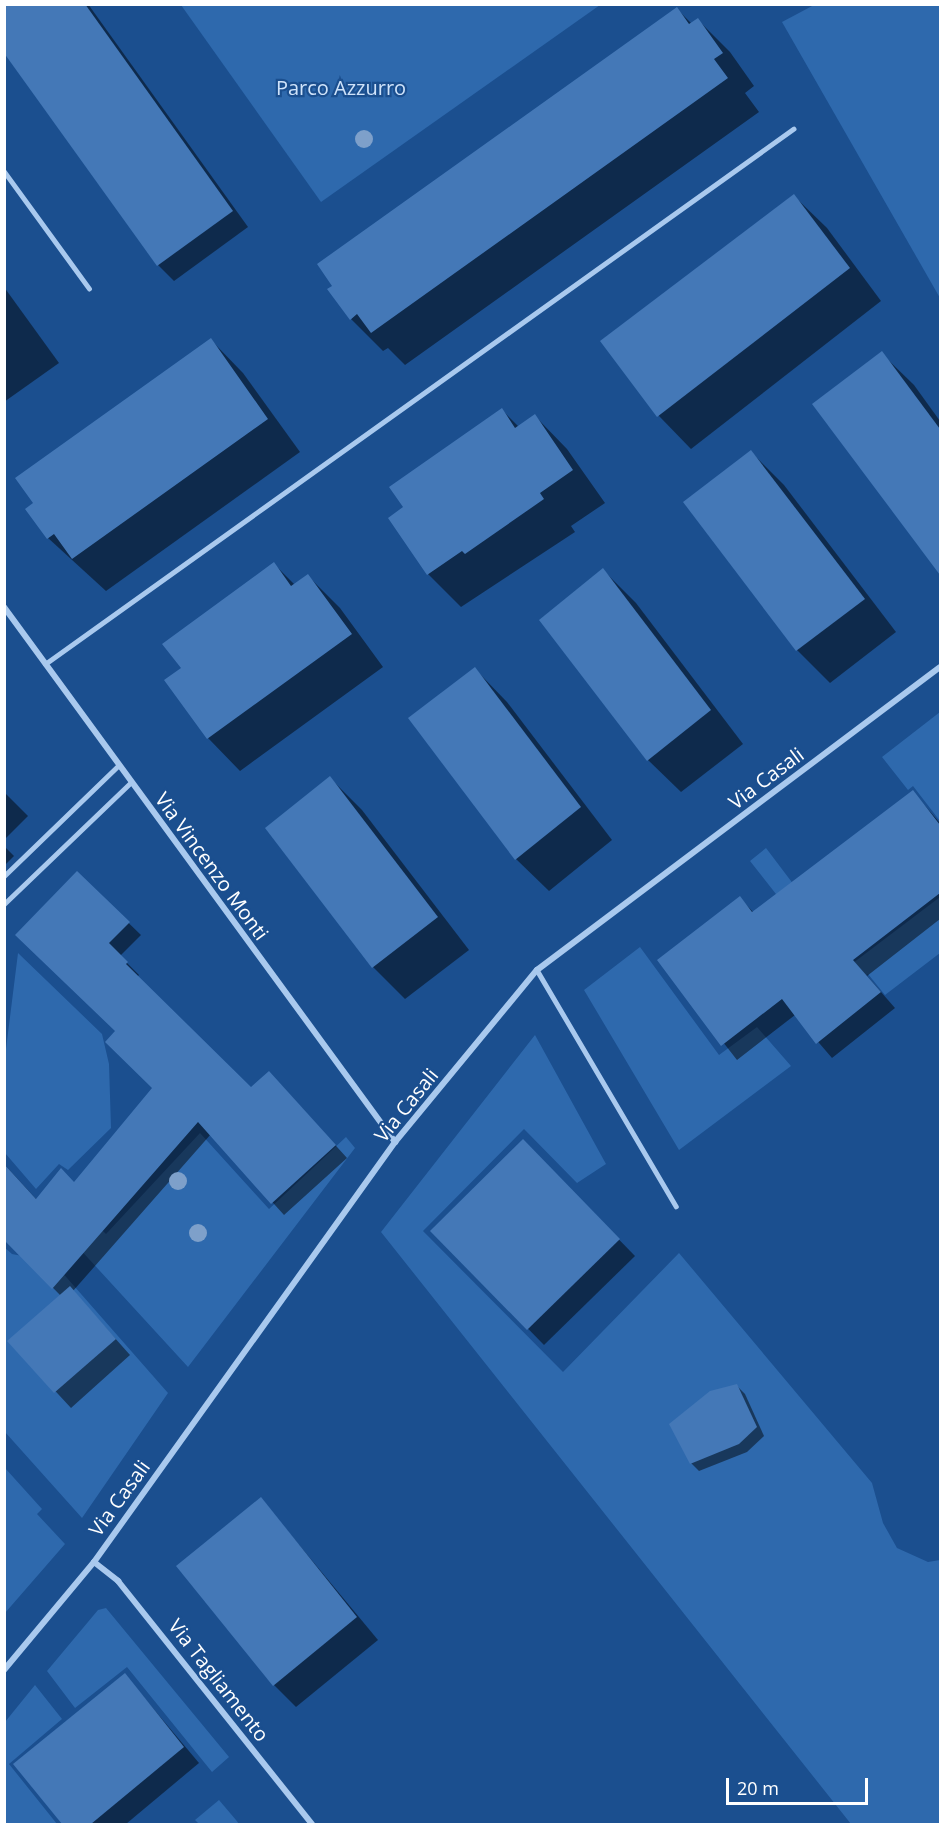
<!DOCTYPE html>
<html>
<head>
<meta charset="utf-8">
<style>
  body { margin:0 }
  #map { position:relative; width:945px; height:1829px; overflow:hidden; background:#1b4f8f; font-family:"Open Sans",sans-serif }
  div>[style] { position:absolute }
  .green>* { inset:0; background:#2e69ad }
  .shadow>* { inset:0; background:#0007 }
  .building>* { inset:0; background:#4478b7 }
  .lane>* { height:4.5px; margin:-2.25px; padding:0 2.25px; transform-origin:2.25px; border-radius:2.25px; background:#a9c9ee }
  .street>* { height:6px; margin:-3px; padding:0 3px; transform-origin:3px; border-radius:3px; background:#a9c9ee }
  .trees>* { width:18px; height:18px; margin:-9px; border-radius:50%; background:#7ea0ca }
  span { translate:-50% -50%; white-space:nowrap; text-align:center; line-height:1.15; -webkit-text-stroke:4.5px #1b4f8f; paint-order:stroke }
  .park-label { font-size:20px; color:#cfe3fa }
  .street-label { font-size:20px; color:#fff }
  .frame { position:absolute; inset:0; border:6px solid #fff; pointer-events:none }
  .scale { position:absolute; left:726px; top:1778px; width:142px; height:27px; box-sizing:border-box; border:3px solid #fff; border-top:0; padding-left:8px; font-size:18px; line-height:21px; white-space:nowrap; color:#fff; -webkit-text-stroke:4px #1b4f8f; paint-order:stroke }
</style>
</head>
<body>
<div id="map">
  <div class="green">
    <i style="clip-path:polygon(181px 5px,600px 5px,321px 202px)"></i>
    <i style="clip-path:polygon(814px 5px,940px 5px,940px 298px,782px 22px)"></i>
    <i style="clip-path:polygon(940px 712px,940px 821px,913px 786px,908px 790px,882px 757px)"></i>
    <i style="clip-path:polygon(766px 848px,853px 963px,940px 897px,940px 953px,885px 995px,868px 974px,850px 988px,750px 861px)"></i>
    <i style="clip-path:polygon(640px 947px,719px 1055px,757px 1027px,791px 1066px,679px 1150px,584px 990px)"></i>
    <i style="clip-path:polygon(18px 953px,102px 1034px,109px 1064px,111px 1128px,68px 1170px,59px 1164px,36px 1189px,5px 1153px,5px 1057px)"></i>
    <i style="clip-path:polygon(535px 1035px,606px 1164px,577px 1183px,524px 1129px,423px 1231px,563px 1372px,679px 1253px,872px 1483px,883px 1523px,897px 1548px,928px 1562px,940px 1560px,940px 1824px,851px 1824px,381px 1232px)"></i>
    <i style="clip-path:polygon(200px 1133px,269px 1209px,346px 1137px,355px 1148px,188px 1367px,77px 1246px,95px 1223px,106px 1234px)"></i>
    <i style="clip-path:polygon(4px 1247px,12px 1254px,53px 1262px,168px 1393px,82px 1518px,5px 1432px)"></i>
    <i style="clip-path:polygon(5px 1468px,42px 1509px,37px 1514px,65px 1544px,5px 1613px)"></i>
    <i style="clip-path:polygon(106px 1608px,229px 1757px,212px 1772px,127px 1667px,75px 1708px,47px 1671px,98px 1610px)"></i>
    <i style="clip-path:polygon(35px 1685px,62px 1719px,9px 1764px,57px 1824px,5px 1824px,5px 1722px)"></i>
    <i style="clip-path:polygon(219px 1800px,236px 1820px,239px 1824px,199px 1824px,195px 1820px)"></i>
  </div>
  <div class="shadow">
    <i style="clip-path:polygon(4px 4px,88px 4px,248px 227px,174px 281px,158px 265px)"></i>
    <i style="clip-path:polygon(677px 9px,692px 24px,698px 20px,730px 52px,754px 86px,745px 93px,759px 112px,405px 365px,388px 348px,383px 351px,351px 319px)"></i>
    <i style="clip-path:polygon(794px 196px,827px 228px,881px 301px,691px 449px,659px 416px,602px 341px)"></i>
    <i style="clip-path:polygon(4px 287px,59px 363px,4px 402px)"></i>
    <i style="clip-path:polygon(211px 340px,243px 373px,300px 452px,106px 591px,48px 538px)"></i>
    <i style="clip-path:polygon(881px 353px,914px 385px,940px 421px,940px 567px,925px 551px)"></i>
    <i style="clip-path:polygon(502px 410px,519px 427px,535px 416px,567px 449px,605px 503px,571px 526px,575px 532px,461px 607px,428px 574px,405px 507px)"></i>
    <i style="clip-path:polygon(751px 452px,784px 485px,896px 632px,830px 683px,797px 650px,685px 503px)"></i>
    <i style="clip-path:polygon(274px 564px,295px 585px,308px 576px,340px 608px,383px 667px,240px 771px,208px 738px,183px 668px)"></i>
    <i style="clip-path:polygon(603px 570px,636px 603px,743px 744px,681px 792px,648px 760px)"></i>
    <i style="clip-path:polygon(475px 669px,507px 702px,612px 840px,549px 891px,516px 859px)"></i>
    <i style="clip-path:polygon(330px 778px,362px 810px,469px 950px,405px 999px,373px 967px)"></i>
    <i style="clip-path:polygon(4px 792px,28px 816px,4px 840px)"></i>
    <i style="clip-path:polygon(913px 792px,940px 823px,940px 919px,867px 976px,895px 1008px,832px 1058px,795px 1015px,737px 1060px,659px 960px,740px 898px,754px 913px)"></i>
    <i style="clip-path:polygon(4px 846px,14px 856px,4px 866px)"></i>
    <i style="clip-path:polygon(77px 873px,141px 935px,120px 956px,139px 975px,137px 977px,251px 1089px,281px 1085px,347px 1158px,284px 1215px,211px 1134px,73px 1291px,130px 1355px,71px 1408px,9px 1341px,61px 1296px,4px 1238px,4px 1164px,37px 1200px,75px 1184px,154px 1088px,117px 1032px)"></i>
    <i style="clip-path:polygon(523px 1141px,635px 1256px,544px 1345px,432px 1231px)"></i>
    <i style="clip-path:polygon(737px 1386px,745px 1394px,764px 1436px,747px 1452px,699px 1471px,691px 1463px)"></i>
    <i style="clip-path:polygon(261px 1499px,378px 1640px,296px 1707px,274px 1685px)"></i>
    <i style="clip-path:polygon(125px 1675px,199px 1763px,126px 1824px,64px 1824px,15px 1765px)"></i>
  </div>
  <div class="building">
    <i style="clip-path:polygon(4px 4px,85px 4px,233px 211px,157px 266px,4px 53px)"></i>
    <i style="clip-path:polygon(677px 7px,689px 24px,698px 18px,723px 53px,714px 59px,728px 78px,371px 333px,357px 314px,350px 320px,327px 289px,332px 286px,317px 264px)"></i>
    <i style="clip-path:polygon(794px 194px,850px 268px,657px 417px,600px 341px)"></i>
    <i style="clip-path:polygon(211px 338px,268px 419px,72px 559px,54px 534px,47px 539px,25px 509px,33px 503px,15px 478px)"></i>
    <i style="clip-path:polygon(882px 351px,940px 429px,940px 575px,812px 404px)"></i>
    <i style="clip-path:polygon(502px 408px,515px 428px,535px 414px,573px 470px,540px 493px,544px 499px,465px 554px,462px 551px,427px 575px,388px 518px,403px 507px,389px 487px)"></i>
    <i style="clip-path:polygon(751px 450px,865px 599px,796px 651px,683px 502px)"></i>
    <i style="clip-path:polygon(274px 562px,291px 586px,308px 574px,352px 634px,207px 739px,164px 680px,181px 668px,162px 644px)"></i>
    <i style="clip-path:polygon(603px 568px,711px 710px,647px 761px,539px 620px)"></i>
    <i style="clip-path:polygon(475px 667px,581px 807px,515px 860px,408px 718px)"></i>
    <i style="clip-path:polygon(330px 776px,438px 917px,372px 968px,265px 828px)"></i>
    <i style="clip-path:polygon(913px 790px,940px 825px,940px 893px,853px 960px,881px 992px,816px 1044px,782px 999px,721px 1046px,657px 960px,740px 896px,752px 912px)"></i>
    <i style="clip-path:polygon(77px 871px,130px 922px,109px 943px,128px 962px,126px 964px,251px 1087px,269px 1071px,336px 1145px,271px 1204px,198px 1122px,52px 1289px,4px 1240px,4px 1164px,36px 1199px,61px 1168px,74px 1182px,152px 1088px,105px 1042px,115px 1031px,15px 935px)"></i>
    <i style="clip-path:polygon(523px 1139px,620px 1239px,527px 1330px,430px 1231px)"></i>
    <i style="clip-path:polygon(70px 1286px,116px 1339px,54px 1393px,7px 1341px)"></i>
    <i style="clip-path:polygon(737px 1384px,757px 1427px,739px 1444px,690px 1464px,669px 1424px,710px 1391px)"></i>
    <i style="clip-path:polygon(261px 1497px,357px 1617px,273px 1686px,176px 1566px)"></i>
    <i style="clip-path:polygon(125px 1673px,184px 1747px,91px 1824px,62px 1824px,13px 1764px)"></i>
  </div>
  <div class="lane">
    <i style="left:4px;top:171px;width:145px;rotate:54deg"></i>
    <i style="left:45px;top:664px;width:920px;rotate:-35.57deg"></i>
    <i style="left:4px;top:876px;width:158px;rotate:-44deg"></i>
    <i style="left:4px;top:904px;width:175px;rotate:-43.8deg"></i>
    <i style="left:537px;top:970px;width:274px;rotate:59.5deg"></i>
  </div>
  <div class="street">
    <i style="left:4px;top:607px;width:663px;rotate:53.84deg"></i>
    <i style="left:94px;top:1562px;width:31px;rotate:38deg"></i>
    <i style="left:118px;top:1581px;width:311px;rotate:51.4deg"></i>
    <i style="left:4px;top:1670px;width:141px;rotate:-50.2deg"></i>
    <i style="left:94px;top:1562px;width:517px;rotate:-54.37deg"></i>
    <i style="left:395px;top:1142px;width:223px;rotate:-50.5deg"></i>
    <i style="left:537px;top:970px;width:504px;rotate:-36.94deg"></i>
  </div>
  <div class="trees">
    <i style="left:364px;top:139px"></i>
    <i style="left:178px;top:1181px"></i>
    <i style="left:198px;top:1233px"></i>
  </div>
  <div class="park-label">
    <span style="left:341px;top:87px">Parco Azzurro</span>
  </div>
  <div class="street-label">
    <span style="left:766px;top:778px;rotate:-37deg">Via Casali</span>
    <span style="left:212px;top:866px;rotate:54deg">Via Vincenzo Monti</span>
    <span style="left:406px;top:1105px;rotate:-51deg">Via Casali</span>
    <span style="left:119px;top:1498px;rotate:-54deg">Via Casali</span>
    <span style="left:219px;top:1680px;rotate:52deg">Via Tagliamento</span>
  </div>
  <div class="frame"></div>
  <div class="scale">20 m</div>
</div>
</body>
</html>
